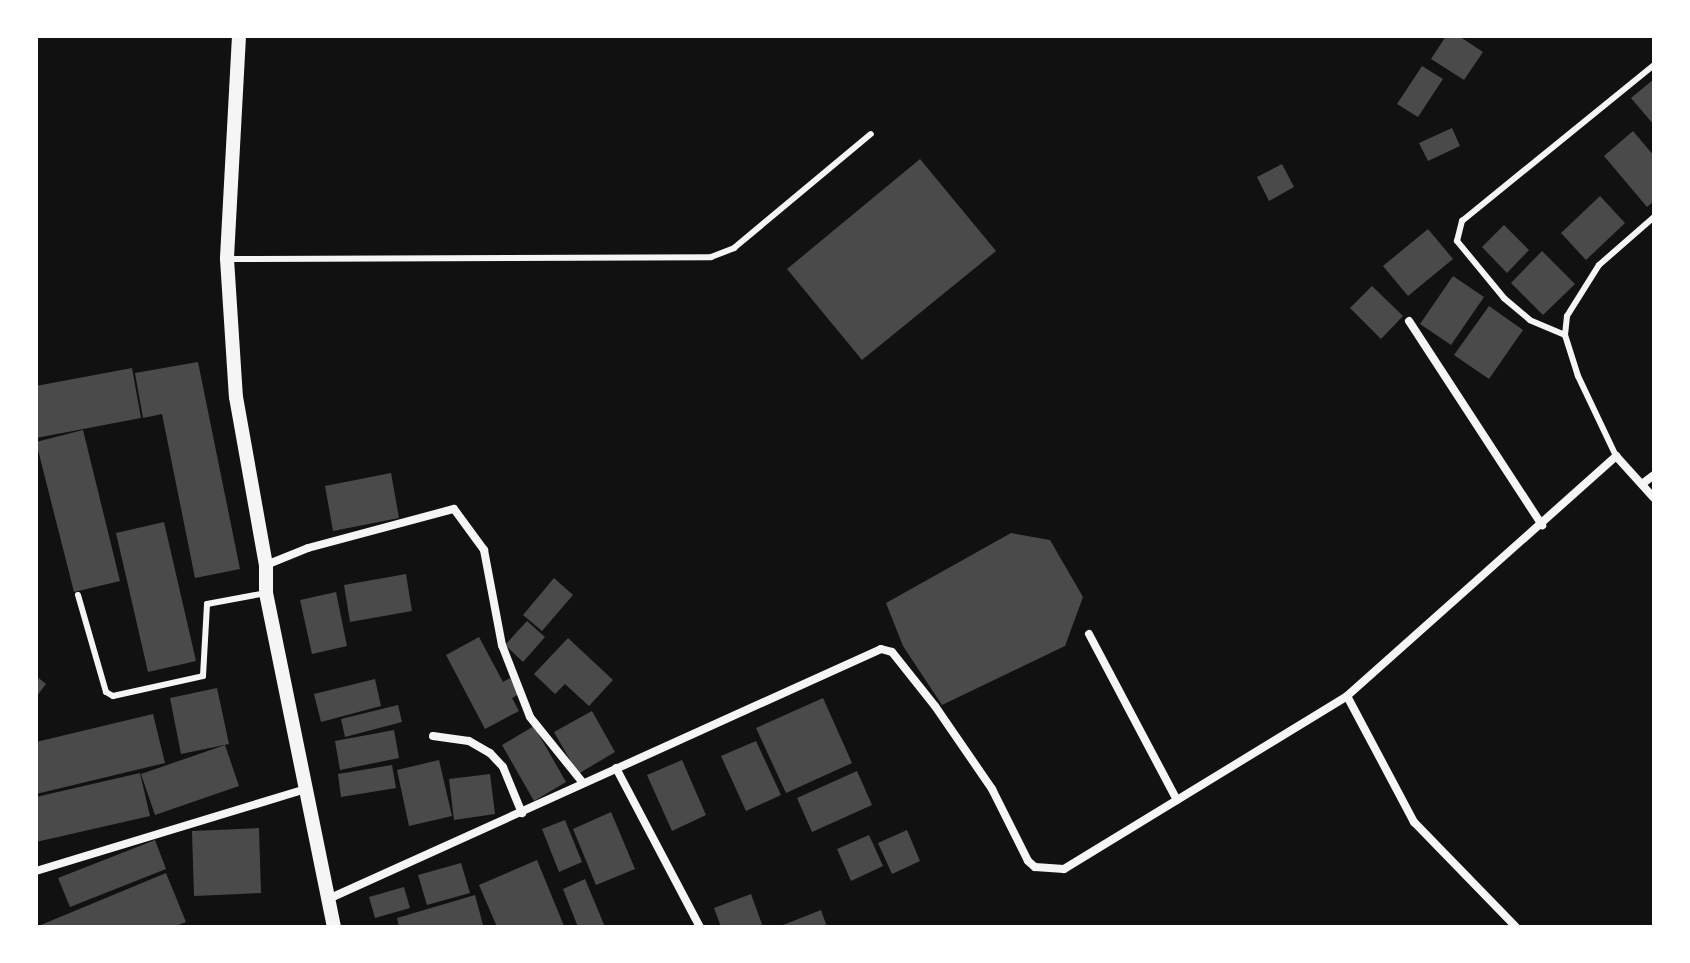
<!DOCTYPE html>
<html>
<head>
<meta charset="utf-8">
<style>
  body { margin:0 }
  #map { position:relative; width:1690px; height:963px; overflow:hidden; background:#111; font-family:"Golos Text",sans-serif }
  div>[style] { position:absolute }
  .building>* { inset:0; background:#4a4a4a }
  .service>* { height:6px; margin:-3px; padding:0 3px; transform-origin:3px; border-radius:3px; background:#f5f5f5 }
  .minor>* { height:8px; margin:-4px; padding:0 4px; transform-origin:4px; border-radius:4px; background:#f5f5f5 }
  .tertiary>* { height:14px; margin:-7px; padding:0 7px; transform-origin:7px; border-radius:7px; background:#f5f5f5 }
  span { translate:-50% -50%; white-space:nowrap; text-align:center; line-height:1.15; -webkit-text-stroke:8px #fff; paint-order:stroke }
  .frame { position:absolute; inset:0; border:38px solid #fff; pointer-events:none }
</style>
</head>
<body>
<div id="map">
  <div class="building">
    <i style="clip-path:polygon(1446px 36px,1459px 36px,1483px 52px,1464px 80px,1431px 59px)"></i>
    <i style="clip-path:polygon(1422px 66px,1443px 79px,1418px 117px,1397px 104px)"></i>
    <i style="clip-path:polygon(1654px 79px,1654px 125px,1631px 98px)"></i>
    <i style="clip-path:polygon(1452px 128px,1460px 146px,1428px 161px,1419px 143px)"></i>
    <i style="clip-path:polygon(1633px 131px,1654px 156px,1654px 201px,1647px 207px,1604px 156px)"></i>
    <i style="clip-path:polygon(920px 159px,996px 251px,862px 360px,787px 269px)"></i>
    <i style="clip-path:polygon(1282px 164px,1294px 187px,1269px 201px,1257px 177px)"></i>
    <i style="clip-path:polygon(1600px 196px,1625px 223px,1586px 260px,1561px 233px)"></i>
    <i style="clip-path:polygon(1504px 225px,1529px 250px,1507px 273px,1482px 247px)"></i>
    <i style="clip-path:polygon(1428px 229px,1453px 259px,1408px 296px,1383px 266px)"></i>
    <i style="clip-path:polygon(1542px 251px,1575px 284px,1543px 315px,1511px 283px)"></i>
    <i style="clip-path:polygon(1453px 276px,1484px 297px,1451px 345px,1420px 324px)"></i>
    <i style="clip-path:polygon(1372px 286px,1403px 316px,1381px 339px,1350px 308px)"></i>
    <i style="clip-path:polygon(1489px 306px,1523px 330px,1489px 379px,1454px 355px)"></i>
    <i style="clip-path:polygon(198px 362px,240px 569px,195px 578px,162px 414px,143px 418px,135px 373px)"></i>
    <i style="clip-path:polygon(132px 368px,141px 418px,36px 438px,36px 386px)"></i>
    <i style="clip-path:polygon(83px 430px,120px 581px,74px 592px,36px 442px)"></i>
    <i style="clip-path:polygon(391px 473px,399px 518px,333px 531px,325px 486px)"></i>
    <i style="clip-path:polygon(164px 522px,196px 661px,148px 672px,116px 533px)"></i>
    <i style="clip-path:polygon(1011px 533px,1050px 540px,1083px 597px,1065px 646px,942px 705px,903px 646px,886px 603px)"></i>
    <i style="clip-path:polygon(406px 574px,412px 611px,350px 622px,344px 585px)"></i>
    <i style="clip-path:polygon(554px 578px,573px 595px,542px 631px,523px 615px)"></i>
    <i style="clip-path:polygon(336px 592px,347px 646px,312px 654px,300px 600px)"></i>
    <i style="clip-path:polygon(527px 621px,545px 637px,523px 662px,505px 645px)"></i>
    <i style="clip-path:polygon(479px 637px,503px 682px,510px 678px,519px 694px,512px 698px,519px 711px,485px 729px,446px 655px)"></i>
    <i style="clip-path:polygon(568px 638px,613px 680px,589px 706px,565px 684px,555px 694px,534px 674px)"></i>
    <i style="clip-path:polygon(36px 676px,46px 684px,36px 697px)"></i>
    <i style="clip-path:polygon(375px 679px,381px 706px,321px 722px,314px 694px)"></i>
    <i style="clip-path:polygon(217px 688px,229px 744px,181px 754px,170px 698px)"></i>
    <i style="clip-path:polygon(823px 698px,852px 763px,786px 793px,756px 728px)"></i>
    <i style="clip-path:polygon(398px 705px,402px 722px,345px 737px,341px 719px)"></i>
    <i style="clip-path:polygon(592px 711px,615px 752px,578px 774px,554px 732px)"></i>
    <i style="clip-path:polygon(153px 714px,165px 763px,36px 794px,36px 742px)"></i>
    <i style="clip-path:polygon(534px 726px,566px 782px,534px 801px,502px 745px)"></i>
    <i style="clip-path:polygon(394px 730px,399px 758px,340px 770px,335px 741px)"></i>
    <i style="clip-path:polygon(756px 741px,781px 795px,746px 811px,721px 756px)"></i>
    <i style="clip-path:polygon(225px 745px,239px 786px,155px 815px,141px 774px)"></i>
    <i style="clip-path:polygon(439px 760px,452px 816px,409px 826px,397px 770px)"></i>
    <i style="clip-path:polygon(682px 760px,706px 815px,672px 831px,647px 775px)"></i>
    <i style="clip-path:polygon(392px 765px,396px 788px,341px 797px,338px 774px)"></i>
    <i style="clip-path:polygon(857px 771px,872px 805px,812px 832px,797px 798px)"></i>
    <i style="clip-path:polygon(140px 773px,150px 816px,36px 842px,36px 797px)"></i>
    <i style="clip-path:polygon(490px 774px,495px 814px,454px 820px,449px 779px)"></i>
    <i style="clip-path:polygon(611px 812px,635px 869px,596px 885px,573px 829px)"></i>
    <i style="clip-path:polygon(565px 820px,582px 862px,559px 872px,542px 829px)"></i>
    <i style="clip-path:polygon(259px 828px,261px 893px,194px 896px,192px 831px)"></i>
    <i style="clip-path:polygon(907px 830px,920px 861px,892px 874px,878px 843px)"></i>
    <i style="clip-path:polygon(869px 835px,883px 866px,851px 881px,837px 849px)"></i>
    <i style="clip-path:polygon(155px 840px,166px 869px,70px 907px,58px 878px)"></i>
    <i style="clip-path:polygon(537px 860px,564px 926px,497px 927px,479px 885px)"></i>
    <i style="clip-path:polygon(461px 863px,470px 893px,427px 905px,418px 875px)"></i>
    <i style="clip-path:polygon(166px 873px,186px 922px,173px 927px,36px 927px)"></i>
    <i style="clip-path:polygon(585px 879px,605px 927px,578px 927px,563px 889px)"></i>
    <i style="clip-path:polygon(404px 887px,410px 908px,375px 918px,369px 897px)"></i>
    <i style="clip-path:polygon(751px 894px,763px 927px,721px 927px,714px 908px)"></i>
    <i style="clip-path:polygon(475px 895px,483px 925px,399px 927px,397px 918px)"></i>
    <i style="clip-path:polygon(821px 910px,827px 927px,778px 927px)"></i>
  </div>
  <div class="service">
    <i style="left:227px;top:259px;width:484px;rotate:-0.2deg"></i>
    <i style="left:711px;top:257px;width:25px;rotate:-21deg"></i>
    <i style="left:734px;top:248px;width:178px;rotate:-39.8deg"></i>
    <i style="left:1565px;top:335px;width:38px;rotate:-157deg"></i>
    <i style="left:1530px;top:320px;width:34px;rotate:-140deg"></i>
    <i style="left:1504px;top:298px;width:74px;rotate:-129.5deg"></i>
    <i style="left:1457px;top:241px;width:21px;rotate:-76deg"></i>
    <i style="left:1462px;top:221px;width:247px;rotate:-39.1deg"></i>
    <i style="left:1616px;top:456px;width:89px;rotate:-115.4deg"></i>
    <i style="left:1578px;top:376px;width:43px;rotate:-107.6deg"></i>
    <i style="left:1565px;top:335px;width:19px;rotate:-84deg"></i>
    <i style="left:1567px;top:316px;width:60px;rotate:-57.9deg"></i>
    <i style="left:1599px;top:265px;width:73px;rotate:-41.1deg"></i>
    <i style="left:78px;top:595px;width:101px;rotate:73.9deg"></i>
    <i style="left:106px;top:692px;width:8px;rotate:30deg"></i>
    <i style="left:113px;top:696px;width:92px;rotate:-12.5deg"></i>
    <i style="left:203px;top:676px;width:72px;rotate:-86.8deg"></i>
    <i style="left:207px;top:604px;width:60px;rotate:-10.6deg"></i>
  </div>
  <div class="minor">
    <i style="left:1409px;top:321px;width:244px;rotate:56.9deg"></i>
    <i style="left:1642px;top:484px;width:15px;rotate:-37deg"></i>
    <i style="left:266px;top:565px;width:45px;rotate:-22deg"></i>
    <i style="left:308px;top:548px;width:151px;rotate:-15deg"></i>
    <i style="left:454px;top:509px;width:51px;rotate:53.8deg"></i>
    <i style="left:484px;top:550px;width:97px;rotate:79.3deg"></i>
    <i style="left:502px;top:645px;width:77px;rotate:68.7deg"></i>
    <i style="left:530px;top:717px;width:85px;rotate:51.2deg"></i>
    <i style="left:1089px;top:634px;width:188px;rotate:62.1deg"></i>
    <i style="left:1347px;top:696px;width:143px;rotate:62deg"></i>
    <i style="left:1414px;top:822px;width:146px;rotate:45.8deg"></i>
    <i style="left:433px;top:736px;width:36px;rotate:8deg"></i>
    <i style="left:469px;top:741px;width:24px;rotate:30deg"></i>
    <i style="left:490px;top:753px;width:19px;rotate:47deg"></i>
    <i style="left:503px;top:767px;width:50px;rotate:67.6deg"></i>
    <i style="left:616px;top:768px;width:180px;rotate:62.2deg"></i>
    <i style="left:36px;top:871px;width:282px;rotate:-16.9deg"></i>
    <i style="left:326px;top:900px;width:609px;rotate:-24.33deg"></i>
    <i style="left:881px;top:649px;width:11px;rotate:15deg"></i>
    <i style="left:892px;top:652px;width:69px;rotate:51.5deg"></i>
    <i style="left:935px;top:706px;width:101px;rotate:55.5deg"></i>
    <i style="left:992px;top:789px;width:80px;rotate:63.4deg"></i>
    <i style="left:1028px;top:861px;width:9px;rotate:41deg"></i>
    <i style="left:1035px;top:867px;width:29px;rotate:4deg"></i>
    <i style="left:1064px;top:869px;width:332px;rotate:-31.4deg"></i>
    <i style="left:1347px;top:696px;width:361px;rotate:-41.7deg"></i>
    <i style="left:1616px;top:456px;width:57px;rotate:47.9deg"></i>
  </div>
  <div class="tertiary">
    <i style="left:239px;top:36px;width:223px;rotate:93.1deg"></i>
    <i style="left:227px;top:259px;width:138px;rotate:86.3deg"></i>
    <i style="left:236px;top:397px;width:171px;rotate:79.9deg"></i>
    <i style="left:266px;top:565px;width:28px;rotate:90deg"></i>
    <i style="left:266px;top:593px;width:341px;rotate:78.5deg"></i>
  </div>
  <div class="frame"></div>
</div>
</body>
</html>
